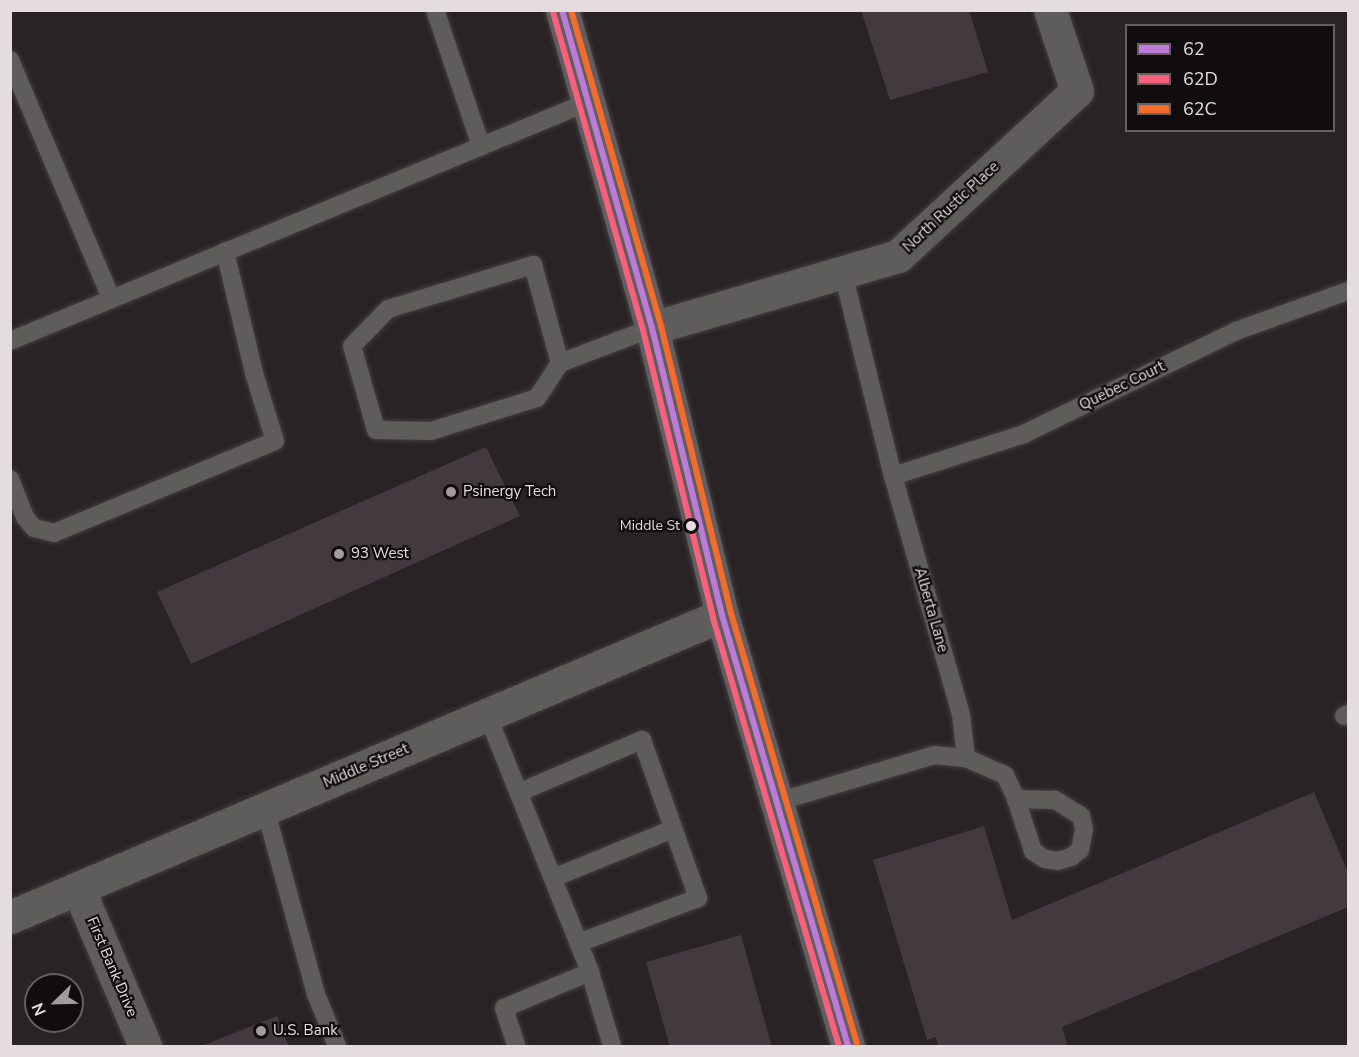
<!DOCTYPE html>
<html>
<head>
<meta charset="utf-8">
<style>
  body { margin:0 }
  #map { position:relative; width:1359px; height:1057px; overflow:hidden; background:#2a2326; font-family:"Nunito Sans",sans-serif }
  div>[style] { position:absolute }
  .building>* { inset:0; background:#433a40 }
  .roads { filter:drop-shadow(0 0 2px #433e40) drop-shadow(0 0 2px #433e40) }
  .lane>* { height:18px; margin:-9px; padding:0 9px; transform-origin:9px; border-radius:9px; background:#5f5c5c }
  .street>* { height:33px; margin:-16.5px; padding:0 16.5px; transform-origin:16.5px; border-radius:16.5px; background:#5f5c5c }
  .secondary>* { height:33px; margin:-16.5px; padding:0 16.5px; transform-origin:16.5px; border-radius:16.5px; background:#625e5f }
  .bus-1>* { height:6px; margin:-3px; padding:0 3px; transform-origin:3px; border-radius:3px; background:#bd7bd9 }
  .bus-2>* { height:6px; margin:-3px; padding:0 3px; transform-origin:3px; border-radius:3px; background:#f8607d }
  .bus-3>* { height:6px; margin:-3px; padding:0 3px; transform-origin:3px; border-radius:3px; background:#f36c2b }
  .dots>* { width:16px; height:16px; translate:-50% -50%; box-sizing:border-box; border:3px solid #110c0e; border-radius:50% }
  span { translate:-50% -50%; white-space:nowrap; text-align:center; line-height:1.15; -webkit-text-stroke:4.5px #110c0e; paint-order:stroke }
  .bus-label { font-size:14px; color:#e5dce0 }
  .right { translate:-100% -50%; text-align:right }
  .street-label { font-size:15px; color:#e5dce0 }
  .poi-label { font-size:15px; color:#e5dce0 }
  .left { translate:0 -50%; text-align:left }
  .frame { position:absolute; inset:0; border:12px solid #e5dce0; pointer-events:none }
  .legend { position:absolute; left:1125px; top:24px; width:210px; height:108px; box-sizing:border-box; background:#110c0e; border:2px solid #665f62; margin:0; padding:8px 10px; list-style:none; font-size:18px; color:#e5dce0 }
  .legend li { display:flex; align-items:center; gap:12px; height:30px }
  .legend b { width:30px; border:2px solid #665f62 }
  .north { position:absolute; left:24px; top:973px; width:60px; height:60px; box-sizing:border-box; background:#110c0e; border:2px solid #665f62; border-radius:50%; rotate:247deg; font-size:16px; font-weight:700; line-height:24px; text-align:center; color:#e5dce0 }
  .north::after { content:''; display:block; margin:auto; width:21px; height:27px; background:#a49b9f; clip-path:polygon(50% 0,100% 100%,50% 72%,0 100%) }
</style>
</head>
<body>
<div id="map">
  <div class="building">
    <i style="clip-path:polygon(861px 10px,969px 10px,988px 72px,890px 100px)"></i>
    <i style="clip-path:polygon(486px 447px,520px 516px,191px 664px,157px 592px)"></i>
    <i style="clip-path:polygon(1314px 792px,1348px 873px,1348px 907px,1062px 1027px,1068px 1047px,938px 1047px,936px 1037px,927px 1040px,873px 860px,984px 826px,1012px 920px)"></i>
    <i style="clip-path:polygon(741px 935px,772px 1047px,670px 1047px,646px 962px)"></i>
    <i style="clip-path:polygon(277px 1016px,289px 1047px,204px 1047px,204px 1045px)"></i>
  </div>
  <div class="roads">
    <div class="lane">
      <i style="left:435px;top:10px;width:144px;rotate:71.3deg"></i>
      <i style="left:10px;top:60px;width:259px;rotate:67deg"></i>
      <i style="left:843px;top:273px;width:209px;rotate:76.2deg"></i>
      <i style="left:893px;top:476px;width:248px;rotate:74.1deg"></i>
      <i style="left:961px;top:714px;width:44px;rotate:83.5deg"></i>
      <i style="left:10px;top:341px;width:625px;rotate:-22.46deg"></i>
      <i style="left:560px;top:363px;width:42px;rotate:123.3deg"></i>
      <i style="left:537px;top:398px;width:111px;rotate:162.7deg"></i>
      <i style="left:431px;top:431px;width:55px;rotate:-179deg"></i>
      <i style="left:376px;top:430px;width:87px;rotate:-105.9deg"></i>
      <i style="left:352px;top:346px;width:52px;rotate:-45.8deg"></i>
      <i style="left:388px;top:309px;width:152px;rotate:-16.9deg"></i>
      <i style="left:533px;top:265px;width:102px;rotate:74.6deg"></i>
      <i style="left:560px;top:363px;width:98px;rotate:-20.8deg"></i>
      <i style="left:893px;top:476px;width:138px;rotate:-17.8deg"></i>
      <i style="left:1024px;top:434px;width:236px;rotate:-25.9deg"></i>
      <i style="left:1236px;top:331px;width:119px;rotate:-19.7deg"></i>
      <i style="left:10px;top:479px;width:41px;rotate:68.5deg"></i>
      <i style="left:25px;top:517px;width:14px;rotate:51deg"></i>
      <i style="left:34px;top:528px;width:21px;rotate:14deg"></i>
      <i style="left:54px;top:533px;width:239px;rotate:-22.6deg"></i>
      <i style="left:275px;top:441px;width:71px;rotate:-107.2deg"></i>
      <i style="left:254px;top:373px;width:125px;rotate:-103.4deg"></i>
      <i style="left:487px;top:714px;width:278px;rotate:68.2deg"></i>
      <i style="left:590px;top:972px;width:93px;rotate:157.3deg"></i>
      <i style="left:504px;top:1008px;width:40px;rotate:72deg"></i>
      <i style="left:1344px;top:716px;width:4px;rotate:-27deg"></i>
      <i style="left:520px;top:792px;width:133px;rotate:-23.1deg"></i>
      <i style="left:642px;top:740px;width:168px;rotate:70.5deg"></i>
      <i style="left:698px;top:898px;width:128px;rotate:159.4deg"></i>
      <i style="left:777px;top:802px;width:165px;rotate:-16.6deg"></i>
      <i style="left:935px;top:755px;width:31px;rotate:6deg"></i>
      <i style="left:966px;top:758px;width:43px;rotate:23.6deg"></i>
      <i style="left:1005px;top:775px;width:26px;rotate:65deg"></i>
      <i style="left:1016px;top:799px;width:55px;rotate:71.9deg"></i>
      <i style="left:1033px;top:851px;width:14px;rotate:34deg"></i>
      <i style="left:1045px;top:859px;width:12px;rotate:9deg"></i>
      <i style="left:1057px;top:861px;width:15px;rotate:-16deg"></i>
      <i style="left:1071px;top:857px;width:11px;rotate:-38deg"></i>
      <i style="left:1080px;top:850px;width:21px;rotate:-79deg"></i>
      <i style="left:1084px;top:829px;width:13px;rotate:-103deg"></i>
      <i style="left:1081px;top:816px;width:31px;rotate:-148deg"></i>
      <i style="left:1055px;top:800px;width:39px;rotate:-179deg"></i>
      <i style="left:265px;top:808px;width:193px;rotate:74.7deg"></i>
      <i style="left:316px;top:994px;width:56px;rotate:68deg"></i>
      <i style="left:553px;top:878px;width:130px;rotate:-22.2deg"></i>
      <i style="left:590px;top:972px;width:77px;rotate:73.4deg"></i>
    </div>
    <div class="street">
      <i style="left:652px;top:328px;width:256px;rotate:-16.3deg"></i>
      <i style="left:898px;top:256px;width:243px;rotate:-42.7deg"></i>
      <i style="left:1077px;top:91px;width:85px;rotate:-108.4deg"></i>
      <i style="left:78px;top:888px;width:172px;rotate:67deg"></i>
      <i style="left:10px;top:917px;width:773px;rotate:-22.98deg"></i>
    </div>
    <div class="secondary">
      <i style="left:562px;top:10px;width:330px;rotate:74.2deg"></i>
      <i style="left:652px;top:328px;width:295px;rotate:76.3deg"></i>
      <i style="left:722px;top:615px;width:449px;rotate:73.7deg"></i>
    </div>
  </div>
  <div class="bus-1">
    <i style="left:562px;top:10px;width:330px;rotate:74.2deg"></i>
    <i style="left:652px;top:328px;width:295px;rotate:76.3deg"></i>
    <i style="left:722px;top:615px;width:449px;rotate:73.7deg"></i>
  </div>
  <div class="bus-2">
    <i style="left:553px;top:12px;width:330px;rotate:74.2deg"></i>
    <i style="left:643px;top:330px;width:296px;rotate:76.3deg"></i>
    <i style="left:713px;top:618px;width:446px;rotate:73.6deg"></i>
  </div>
  <div class="bus-3">
    <i style="left:571px;top:10px;width:329px;rotate:74.1deg"></i>
    <i style="left:661px;top:326px;width:295px;rotate:76.3deg"></i>
    <i style="left:731px;top:613px;width:448px;rotate:73.7deg"></i>
  </div>
  <div class="dots">
    <i style="left:451px;top:492px;background:#a49b9f"></i>
    <i style="left:691px;top:526px;background:#e5dce0"></i>
    <i style="left:339px;top:554px;background:#a49b9f"></i>
    <i style="left:261px;top:1031px;background:#a49b9f"></i>
  </div>
  <div class="bus-label">
    <span class="right" style="left:680px;top:526px">Middle St</span>
  </div>
  <div class="street-label">
    <span style="left:951px;top:207px;rotate:-43deg">North Rustic Place</span>
    <span style="left:1122px;top:386px;rotate:-26deg">Quebec Court</span>
    <span style="left:931px;top:610px;rotate:74deg">Alberta Lane</span>
    <span style="left:366px;top:766px;rotate:-23deg">Middle Street</span>
    <span style="left:112px;top:967px;rotate:67deg">First Bank Drive</span>
  </div>
  <div class="poi-label">
    <span class="left" style="left:463px;top:492px">Psinergy Tech</span>
    <span class="left" style="left:351px;top:554px">93 West</span>
    <span class="left" style="left:273px;top:1031px">U.S. Bank</span>
  </div>
  <div class="frame"></div>
  <ul class="legend">
  <li><b style="height:8px;background:#bd7bd9"></b>62</li>
  <li><b style="height:8px;background:#f8607d"></b>62D</li>
  <li><b style="height:8px;background:#f36c2b"></b>62C</li>
  </ul>
  <div class="north">N</div>
</div>
</body>
</html>
